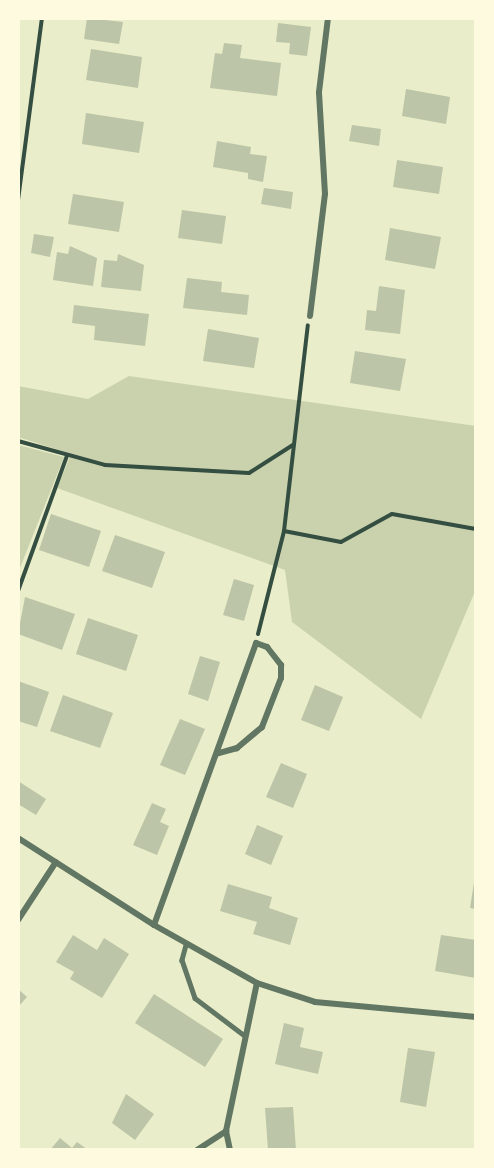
<!DOCTYPE html>
<html>
<head>
<meta charset="utf-8">
<style>
  body { margin:0 }
  #map { position:relative; width:494px; height:1168px; overflow:hidden; background:#e9edc9; font-family:"Space Grotesk",sans-serif }
  div>[style] { position:absolute }
  .green>* { inset:0; background:#cad2ad }
  .building>* { inset:0; background:#bcc5a7 }
  .path>* { height:4px; margin:-2px; padding:0 2px; transform-origin:2px; border-radius:2px; background:#344e41 }
  .service>* { height:4.5px; margin:-2.25px; padding:0 2.25px; transform-origin:2.25px; border-radius:2.25px; background:#617663 }
  .minor>* { height:6px; margin:-3px; padding:0 3px; transform-origin:3px; border-radius:3px; background:#617663 }
  span { translate:-50% -50%; white-space:nowrap; text-align:center; line-height:1.15; -webkit-text-stroke:4.5px #fefae0; paint-order:stroke }
  .frame { position:absolute; inset:0; border:20px solid #fefae0; pointer-events:none }
</style>
</head>
<body>
<div id="map">
  <div class="green">
    <i style="clip-path:polygon(129px 376px,476px 426px,476px 589px,421px 719px,292px 622px,285px 570px,57px 488px,71px 454px,18px 437px,18px 386px,88px 399px)"></i>
    <i style="clip-path:polygon(18px 445px,64px 457px,18px 573px)"></i>
  </div>
  <div class="building">
    <i style="clip-path:polygon(87px 18px,123px 22px,119px 44px,84px 39px)"></i>
    <i style="clip-path:polygon(278px 23px,311px 27px,307px 56px,289px 54px,290px 43px,276px 42px)"></i>
    <i style="clip-path:polygon(224px 43px,242px 45px,240px 58px,281px 63px,277px 96px,210px 88px,215px 53px,222px 54px)"></i>
    <i style="clip-path:polygon(91px 49px,142px 57px,138px 88px,86px 80px)"></i>
    <i style="clip-path:polygon(406px 89px,450px 97px,446px 124px,402px 116px)"></i>
    <i style="clip-path:polygon(86px 113px,144px 122px,139px 153px,82px 144px)"></i>
    <i style="clip-path:polygon(352px 125px,381px 129px,379px 146px,349px 141px)"></i>
    <i style="clip-path:polygon(217px 141px,251px 147px,250px 154px,267px 156px,263px 182px,248px 179px,248px 173px,213px 167px)"></i>
    <i style="clip-path:polygon(397px 160px,443px 167px,439px 194px,393px 187px)"></i>
    <i style="clip-path:polygon(264px 188px,293px 192px,291px 209px,261px 204px)"></i>
    <i style="clip-path:polygon(73px 194px,124px 202px,119px 232px,68px 224px)"></i>
    <i style="clip-path:polygon(182px 210px,226px 216px,222px 244px,178px 238px)"></i>
    <i style="clip-path:polygon(390px 228px,441px 237px,435px 269px,385px 260px)"></i>
    <i style="clip-path:polygon(34px 234px,54px 237px,50px 257px,31px 253px)"></i>
    <i style="clip-path:polygon(70px 246px,97px 258px,93px 286px,53px 280px,57px 252px,68px 254px)"></i>
    <i style="clip-path:polygon(118px 254px,144px 265px,141px 291px,101px 287px,104px 260px,117px 261px)"></i>
    <i style="clip-path:polygon(187px 278px,222px 282px,221px 292px,249px 295px,247px 315px,183px 308px)"></i>
    <i style="clip-path:polygon(379px 286px,405px 290px,400px 334px,365px 330px,367px 310px,376px 311px)"></i>
    <i style="clip-path:polygon(74px 305px,149px 314px,145px 346px,94px 340px,95px 326px,72px 323px)"></i>
    <i style="clip-path:polygon(208px 329px,259px 338px,254px 368px,203px 361px)"></i>
    <i style="clip-path:polygon(355px 351px,406px 359px,400px 391px,350px 383px)"></i>
    <i style="clip-path:polygon(51px 514px,101px 531px,89px 567px,39px 550px)"></i>
    <i style="clip-path:polygon(115px 535px,165px 552px,152px 588px,102px 571px)"></i>
    <i style="clip-path:polygon(234px 579px,254px 585px,244px 621px,223px 615px)"></i>
    <i style="clip-path:polygon(25px 597px,75px 614px,62px 650px,18px 634px)"></i>
    <i style="clip-path:polygon(88px 618px,138px 635px,126px 671px,76px 654px)"></i>
    <i style="clip-path:polygon(200px 656px,220px 662px,208px 701px,188px 694px)"></i>
    <i style="clip-path:polygon(18px 681px,49px 692px,37px 727px,18px 721px)"></i>
    <i style="clip-path:polygon(315px 685px,343px 697px,329px 731px,301px 720px)"></i>
    <i style="clip-path:polygon(63px 695px,113px 713px,100px 748px,50px 731px)"></i>
    <i style="clip-path:polygon(180px 719px,205px 729px,185px 775px,160px 765px)"></i>
    <i style="clip-path:polygon(281px 763px,307px 774px,293px 808px,266px 797px)"></i>
    <i style="clip-path:polygon(18px 781px,46px 799px,36px 815px,18px 804px)"></i>
    <i style="clip-path:polygon(152px 803px,166px 809px,160px 822px,169px 826px,157px 855px,133px 845px)"></i>
    <i style="clip-path:polygon(257px 825px,283px 836px,271px 865px,245px 854px)"></i>
    <i style="clip-path:polygon(475px 876px,476px 876px,476px 909px,470px 908px)"></i>
    <i style="clip-path:polygon(228px 884px,272px 897px,269px 908px,298px 918px,290px 945px,253px 934px,257px 922px,220px 911px)"></i>
    <i style="clip-path:polygon(73px 935px,97px 950px,104px 938px,129px 954px,102px 998px,70px 979px,74px 972px,56px 962px)"></i>
    <i style="clip-path:polygon(441px 935px,476px 940px,476px 978px,435px 971px)"></i>
    <i style="clip-path:polygon(18px 989px,27px 997px,18px 1007px)"></i>
    <i style="clip-path:polygon(154px 994px,223px 1039px,205px 1067px,135px 1023px)"></i>
    <i style="clip-path:polygon(284px 1023px,304px 1028px,300px 1047px,323px 1052px,318px 1074px,275px 1064px)"></i>
    <i style="clip-path:polygon(408px 1048px,435px 1052px,426px 1107px,400px 1102px)"></i>
    <i style="clip-path:polygon(126px 1094px,154px 1114px,135px 1140px,112px 1123px)"></i>
    <i style="clip-path:polygon(293px 1107px,296px 1150px,268px 1150px,265px 1108px)"></i>
    <i style="clip-path:polygon(60px 1138px,72px 1148px,77px 1142px,88px 1150px,50px 1150px)"></i>
  </div>
  <div class="path">
    <i style="left:18px;top:200px;width:184px;rotate:-82.5deg"></i>
    <i style="left:18px;top:441px;width:90px;rotate:15.4deg"></i>
    <i style="left:105px;top:465px;width:144px;rotate:3.2deg"></i>
    <i style="left:249px;top:473px;width:52px;rotate:-32.5deg"></i>
    <i style="left:284px;top:531px;width:58px;rotate:10.9deg"></i>
    <i style="left:341px;top:542px;width:58px;rotate:-28.8deg"></i>
    <i style="left:392px;top:514px;width:85px;rotate:10.1deg"></i>
    <i style="left:18px;top:591px;width:144px;rotate:-70.1deg"></i>
    <i style="left:258px;top:634px;width:106px;rotate:-75.8deg"></i>
    <i style="left:284px;top:531px;width:207px;rotate:-83.4deg"></i>
  </div>
  <div class="service">
    <i style="left:186px;top:945px;width:16px;rotate:105deg"></i>
    <i style="left:182px;top:960px;width:40px;rotate:71.1deg"></i>
    <i style="left:195px;top:998px;width:63px;rotate:37.2deg"></i>
  </div>
  <div class="minor">
    <i style="left:310px;top:316px;width:123px;rotate:-83deg"></i>
    <i style="left:325px;top:194px;width:102px;rotate:-93.4deg"></i>
    <i style="left:319px;top:92px;width:75px;rotate:-83.1deg"></i>
    <i style="left:18px;top:838px;width:161px;rotate:32.6deg"></i>
    <i style="left:154px;top:925px;width:118px;rotate:29.4deg"></i>
    <i style="left:257px;top:983px;width:61px;rotate:18.1deg"></i>
    <i style="left:315px;top:1002px;width:162px;rotate:5.3deg"></i>
    <i style="left:18px;top:920px;width:69px;rotate:-56.8deg"></i>
    <i style="left:154px;top:925px;width:300px;rotate:-70.1deg"></i>
    <i style="left:256px;top:643px;width:12px;rotate:20deg"></i>
    <i style="left:267px;top:647px;width:23px;rotate:52deg"></i>
    <i style="left:281px;top:665px;width:13px;rotate:90deg"></i>
    <i style="left:281px;top:678px;width:53px;rotate:111.2deg"></i>
    <i style="left:262px;top:727px;width:33px;rotate:140deg"></i>
    <i style="left:237px;top:748px;width:19px;rotate:164deg"></i>
    <i style="left:226px;top:1131px;width:19px;rotate:78deg"></i>
    <i style="left:197px;top:1150px;width:35px;rotate:-33deg"></i>
    <i style="left:226px;top:1131px;width:151px;rotate:-78.2deg"></i>
  </div>
  <div class="frame"></div>
</div>
</body>
</html>
